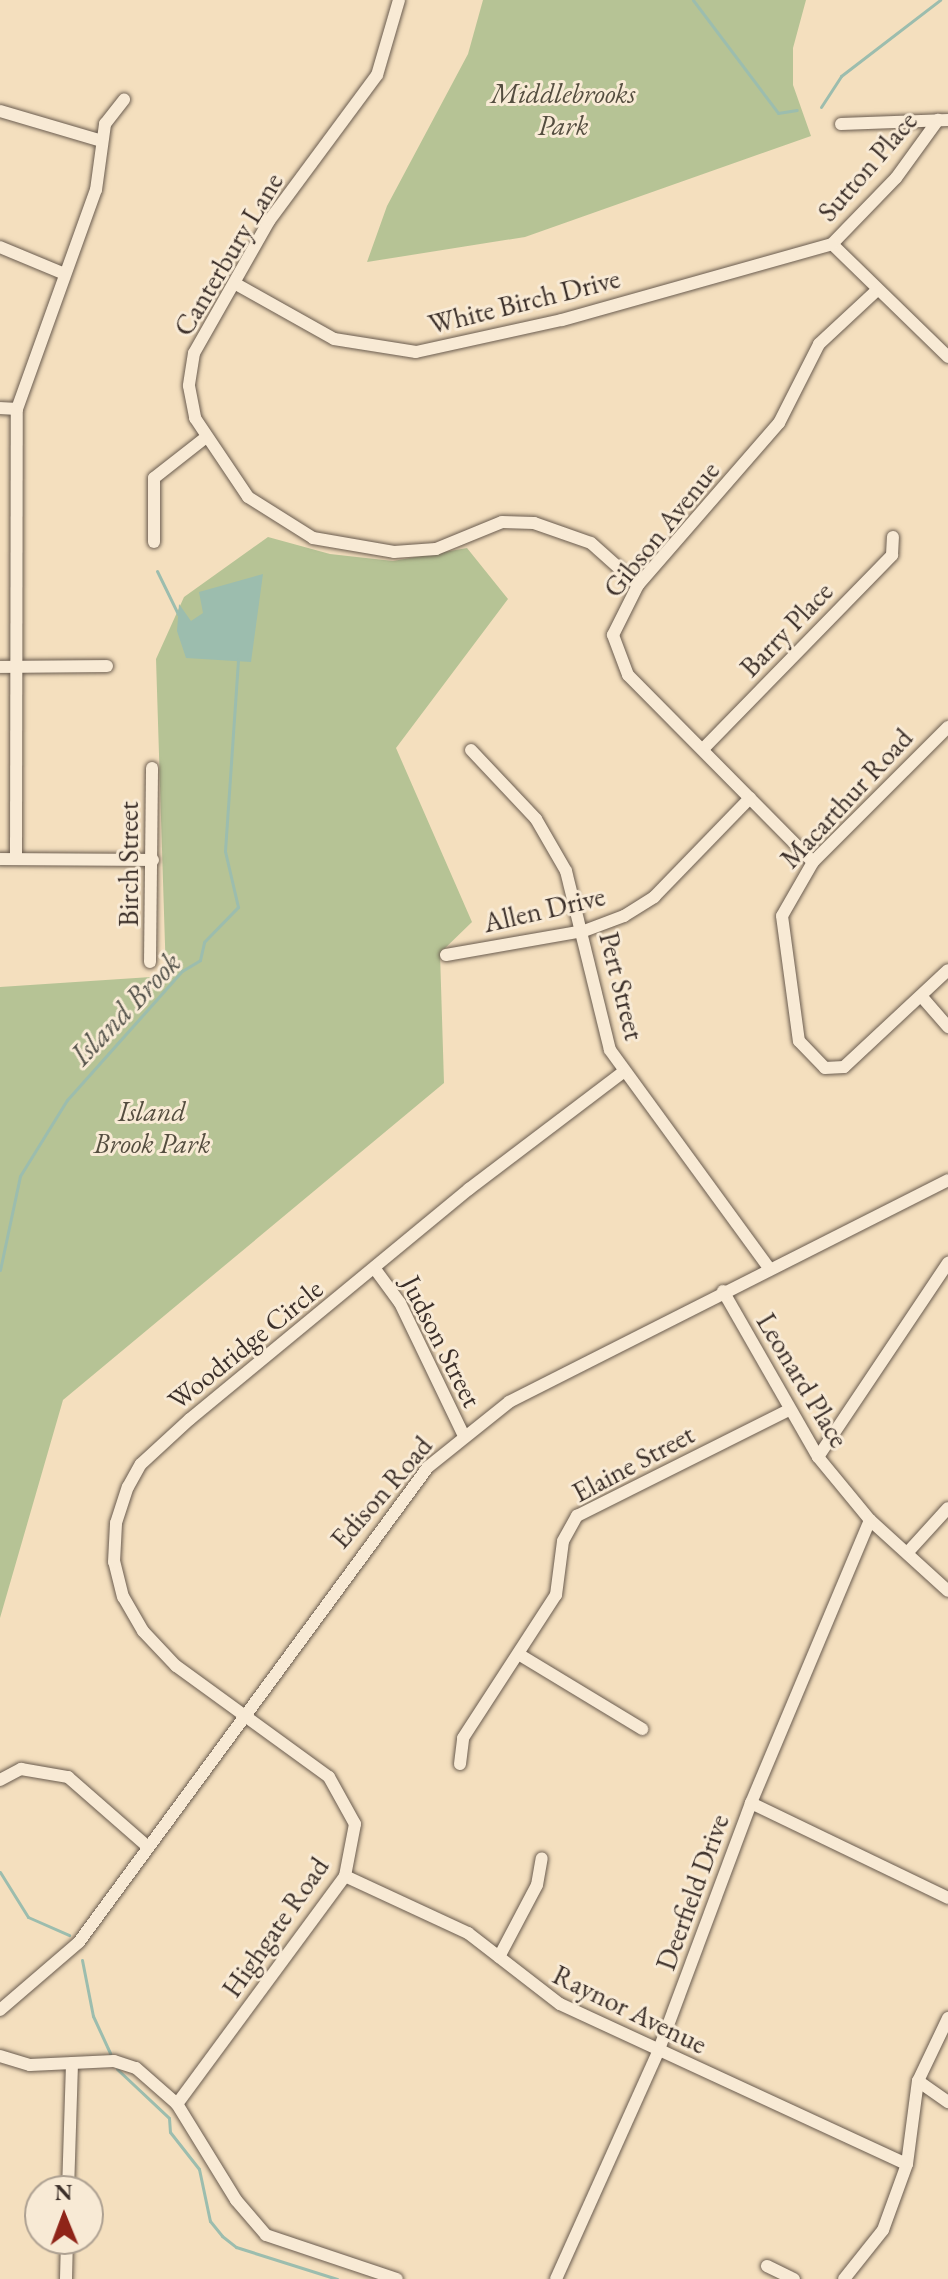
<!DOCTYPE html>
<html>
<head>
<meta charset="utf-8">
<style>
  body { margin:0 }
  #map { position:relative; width:948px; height:2279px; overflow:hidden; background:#f4dfbe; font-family:"EB Garamond",serif }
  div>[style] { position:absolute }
  .green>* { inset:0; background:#b6c395 }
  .water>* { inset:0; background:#9cbdae }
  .stream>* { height:3px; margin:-1.5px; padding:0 1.5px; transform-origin:1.5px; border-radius:1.5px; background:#9cbdae }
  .roads { filter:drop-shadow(0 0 2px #6a5c4f) drop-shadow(0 0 2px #6a5c4f) }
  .minor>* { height:12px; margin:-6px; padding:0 6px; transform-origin:6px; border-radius:6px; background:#f8ead5 }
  span { translate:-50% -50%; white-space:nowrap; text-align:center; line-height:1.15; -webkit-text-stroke:6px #f8ead5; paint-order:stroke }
  .park-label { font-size:28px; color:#544d3f; font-style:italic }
  .street-label { font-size:28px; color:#3c302a }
  .water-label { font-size:30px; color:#54534b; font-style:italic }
  .north { position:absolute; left:24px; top:2175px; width:80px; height:80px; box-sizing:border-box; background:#f8ead5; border:2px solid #ada091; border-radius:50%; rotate:359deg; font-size:22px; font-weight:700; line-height:32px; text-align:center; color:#3c302a }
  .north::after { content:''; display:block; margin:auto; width:28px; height:36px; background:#8f2418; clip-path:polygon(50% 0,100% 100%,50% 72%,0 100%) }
</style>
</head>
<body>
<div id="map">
  <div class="green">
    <i style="clip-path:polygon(483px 0,806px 0,793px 48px,793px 85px,811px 136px,525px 237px,367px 262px,387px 206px,468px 54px)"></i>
    <i style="clip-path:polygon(268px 537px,330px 554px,393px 561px,467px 548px,508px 599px,396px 748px,472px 922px,440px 953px,444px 1083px,63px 1400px,0 1618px,0 987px,166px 976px,156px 659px,184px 597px)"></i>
  </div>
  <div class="water">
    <i style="clip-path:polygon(263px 574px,251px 662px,186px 658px,177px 631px,179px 604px,191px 621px,203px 613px,199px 592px)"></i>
  </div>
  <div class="stream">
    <i style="left:693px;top:0;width:141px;rotate:53deg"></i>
    <i style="left:778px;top:113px;width:19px;rotate:-9deg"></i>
    <i style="left:821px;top:107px;width:37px;rotate:-57deg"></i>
    <i style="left:841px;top:76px;width:125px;rotate:-37.5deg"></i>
    <i style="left:157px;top:571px;width:48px;rotate:64deg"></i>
    <i style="left:0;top:1270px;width:96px;rotate:-78deg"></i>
    <i style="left:20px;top:1176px;width:89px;rotate:-58.3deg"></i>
    <i style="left:67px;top:1100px;width:173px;rotate:-48.3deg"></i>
    <i style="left:182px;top:971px;width:21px;rotate:-31deg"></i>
    <i style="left:200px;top:960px;width:18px;rotate:-77deg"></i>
    <i style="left:204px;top:942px;width:49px;rotate:-45.8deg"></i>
    <i style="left:238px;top:907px;width:57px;rotate:-103.1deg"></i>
    <i style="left:225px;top:851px;width:192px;rotate:-86.1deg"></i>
    <i style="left:0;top:1872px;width:53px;rotate:58.1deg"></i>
    <i style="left:28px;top:1917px;width:45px;rotate:23.7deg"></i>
    <i style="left:82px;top:1960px;width:57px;rotate:78.9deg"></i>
    <i style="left:93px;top:2016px;width:41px;rotate:65.3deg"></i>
    <i style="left:117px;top:2069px;width:71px;rotate:43.3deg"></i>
    <i style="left:169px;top:2118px;width:14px;rotate:86deg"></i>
    <i style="left:170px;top:2132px;width:47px;rotate:51.9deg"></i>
    <i style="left:199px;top:2169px;width:53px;rotate:78.1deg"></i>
    <i style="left:210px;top:2221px;width:19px;rotate:51deg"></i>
    <i style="left:222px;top:2236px;width:18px;rotate:38deg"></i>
    <i style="left:236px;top:2247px;width:106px;rotate:17.6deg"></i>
  </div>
  <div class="roads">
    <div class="minor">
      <i style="left:399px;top:0;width:78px;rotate:106.3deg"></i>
      <i style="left:377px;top:75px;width:182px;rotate:126.5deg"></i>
      <i style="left:269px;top:221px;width:152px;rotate:119.6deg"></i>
      <i style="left:194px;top:353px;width:33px;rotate:99deg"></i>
      <i style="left:189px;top:386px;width:33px;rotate:79deg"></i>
      <i style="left:195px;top:418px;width:95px;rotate:56.1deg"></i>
      <i style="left:248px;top:497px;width:77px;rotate:32.2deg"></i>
      <i style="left:313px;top:538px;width:82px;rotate:9.8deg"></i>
      <i style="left:394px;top:552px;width:42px;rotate:-4.1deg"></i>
      <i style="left:436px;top:549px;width:71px;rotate:-22.2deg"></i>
      <i style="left:502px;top:522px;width:32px;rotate:2deg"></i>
      <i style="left:534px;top:523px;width:60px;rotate:19.3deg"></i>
      <i style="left:591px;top:543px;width:63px;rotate:41.8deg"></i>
      <i style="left:0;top:111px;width:106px;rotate:16.4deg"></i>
      <i style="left:841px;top:124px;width:107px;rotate:-2.1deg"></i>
      <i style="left:832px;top:244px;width:92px;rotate:-45.9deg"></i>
      <i style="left:896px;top:178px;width:72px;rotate:-54.1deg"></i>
      <i style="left:832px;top:244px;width:162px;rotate:44.2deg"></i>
      <i style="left:0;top:247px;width:70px;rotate:22.6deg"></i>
      <i style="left:236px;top:284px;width:112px;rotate:29.3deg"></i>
      <i style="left:334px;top:339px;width:83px;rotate:9deg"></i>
      <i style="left:416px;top:352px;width:149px;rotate:-12.4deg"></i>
      <i style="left:562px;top:320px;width:280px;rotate:-15.7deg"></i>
      <i style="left:0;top:408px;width:17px;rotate:3deg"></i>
      <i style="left:154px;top:542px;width:64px;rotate:-90deg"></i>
      <i style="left:154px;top:478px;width:65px;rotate:-38.1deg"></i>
      <i style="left:0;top:667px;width:107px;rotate:-0.5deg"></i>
      <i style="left:948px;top:727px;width:191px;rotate:135deg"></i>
      <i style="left:813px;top:862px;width:62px;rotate:119.9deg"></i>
      <i style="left:782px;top:916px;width:126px;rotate:82.3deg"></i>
      <i style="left:799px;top:1041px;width:37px;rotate:46deg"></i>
      <i style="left:825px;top:1068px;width:19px;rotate:-3deg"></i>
      <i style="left:844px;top:1067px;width:142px;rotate:-43deg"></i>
      <i style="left:703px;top:749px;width:271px;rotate:-45.7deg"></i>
      <i style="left:892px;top:555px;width:18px;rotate:-87deg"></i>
      <i style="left:471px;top:750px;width:95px;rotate:46.7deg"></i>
      <i style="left:536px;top:819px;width:60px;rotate:60deg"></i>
      <i style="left:566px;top:871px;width:184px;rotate:76.2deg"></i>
      <i style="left:610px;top:1050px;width:270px;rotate:53.9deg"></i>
      <i style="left:0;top:859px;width:153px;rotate:0.4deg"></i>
      <i style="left:16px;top:859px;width:450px;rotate:-89.9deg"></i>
      <i style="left:17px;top:409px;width:233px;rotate:-70.2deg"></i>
      <i style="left:96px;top:190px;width:67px;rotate:-82.2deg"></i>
      <i style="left:105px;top:124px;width:31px;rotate:-52deg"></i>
      <i style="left:813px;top:862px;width:263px;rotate:-134.7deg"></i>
      <i style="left:628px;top:675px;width:43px;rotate:-110.6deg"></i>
      <i style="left:613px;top:635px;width:56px;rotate:-63.4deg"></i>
      <i style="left:638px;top:585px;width:215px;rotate:-49deg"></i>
      <i style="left:779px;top:423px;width:89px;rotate:-63.1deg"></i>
      <i style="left:819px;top:344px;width:78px;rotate:-42.9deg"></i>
      <i style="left:446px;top:955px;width:140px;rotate:-9.9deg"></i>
      <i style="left:584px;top:931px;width:43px;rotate:-20.6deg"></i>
      <i style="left:624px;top:916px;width:36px;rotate:-32deg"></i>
      <i style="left:654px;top:897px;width:138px;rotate:-45.9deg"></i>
      <i style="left:150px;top:962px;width:194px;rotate:-89.4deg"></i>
      <i style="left:922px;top:997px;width:40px;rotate:49deg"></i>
      <i style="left:375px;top:1269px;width:42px;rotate:53.7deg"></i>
      <i style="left:400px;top:1303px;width:148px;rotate:64.3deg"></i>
      <i style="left:723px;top:1291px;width:191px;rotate:60.2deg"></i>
      <i style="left:818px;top:1457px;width:82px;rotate:50.5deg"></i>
      <i style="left:870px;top:1520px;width:105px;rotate:42.3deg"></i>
      <i style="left:818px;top:1457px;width:234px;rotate:-56.2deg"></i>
      <i style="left:908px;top:1552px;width:59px;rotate:-47.7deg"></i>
      <i style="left:520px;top:1655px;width:143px;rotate:31.2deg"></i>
      <i style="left:460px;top:1764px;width:26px;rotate:-83deg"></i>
      <i style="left:463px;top:1738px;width:171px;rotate:-57deg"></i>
      <i style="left:556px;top:1595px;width:54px;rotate:-82.6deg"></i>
      <i style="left:563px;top:1541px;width:29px;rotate:-61deg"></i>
      <i style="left:577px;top:1516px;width:235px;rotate:-26.6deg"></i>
      <i style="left:0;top:1780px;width:24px;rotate:-28deg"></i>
      <i style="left:21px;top:1769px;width:48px;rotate:9.7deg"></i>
      <i style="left:68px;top:1777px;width:106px;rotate:41.2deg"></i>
      <i style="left:751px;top:1803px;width:219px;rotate:25.7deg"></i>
      <i style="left:345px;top:1876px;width:136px;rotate:24.9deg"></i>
      <i style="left:468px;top:1933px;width:116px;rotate:37.7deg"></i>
      <i style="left:560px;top:2004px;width:382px;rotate:24.8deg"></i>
      <i style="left:499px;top:1957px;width:81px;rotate:-62.2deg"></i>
      <i style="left:537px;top:1885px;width:27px;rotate:-80deg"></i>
      <i style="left:0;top:2010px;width:104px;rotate:-40.7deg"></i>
      <i style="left:79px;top:1942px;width:589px;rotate:-53.69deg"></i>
      <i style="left:428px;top:1467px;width:104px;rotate:-38.7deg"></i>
      <i style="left:509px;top:1402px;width:492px;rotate:-26.8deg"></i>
      <i style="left:0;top:2056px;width:31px;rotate:17deg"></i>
      <i style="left:30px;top:2065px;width:84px;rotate:-2.7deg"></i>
      <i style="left:114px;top:2061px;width:23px;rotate:18deg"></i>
      <i style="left:136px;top:2068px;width:55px;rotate:41.3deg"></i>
      <i style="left:177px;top:2104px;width:113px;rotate:58.4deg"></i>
      <i style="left:236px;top:2200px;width:46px;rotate:49.4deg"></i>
      <i style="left:266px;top:2235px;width:138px;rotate:18.6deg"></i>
      <i style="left:918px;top:2081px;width:37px;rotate:35deg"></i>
      <i style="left:177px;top:2104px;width:283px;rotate:-53.6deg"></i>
      <i style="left:345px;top:1876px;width:53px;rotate:-79.1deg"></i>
      <i style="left:355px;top:1824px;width:54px;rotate:-119deg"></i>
      <i style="left:329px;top:1777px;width:189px;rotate:-144deg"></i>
      <i style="left:176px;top:1666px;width:48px;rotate:-133.3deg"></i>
      <i style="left:143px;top:1631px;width:39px;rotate:-120deg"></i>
      <i style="left:123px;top:1597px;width:36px;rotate:-104deg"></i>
      <i style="left:114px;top:1562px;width:39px;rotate:-87deg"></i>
      <i style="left:116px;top:1523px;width:38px;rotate:-72deg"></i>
      <i style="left:128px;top:1487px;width:26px;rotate:-61deg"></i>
      <i style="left:141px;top:1464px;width:67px;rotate:-42.6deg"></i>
      <i style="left:190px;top:1419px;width:362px;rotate:-39.5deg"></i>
      <i style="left:469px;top:1189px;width:193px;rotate:-37.2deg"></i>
      <i style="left:68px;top:2191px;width:128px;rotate:-88.2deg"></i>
      <i style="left:767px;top:2266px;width:30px;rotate:26deg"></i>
      <i style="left:66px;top:2279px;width:40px;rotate:-88.6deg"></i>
      <i style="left:556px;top:2279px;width:249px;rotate:-65.8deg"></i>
      <i style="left:658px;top:2052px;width:266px;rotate:-69.5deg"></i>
      <i style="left:751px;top:1803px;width:307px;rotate:-67.2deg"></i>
      <i style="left:844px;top:2279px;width:63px;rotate:-51.5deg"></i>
      <i style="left:883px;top:2230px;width:70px;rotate:-70deg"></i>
      <i style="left:907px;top:2164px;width:84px;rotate:-82.5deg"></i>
      <i style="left:918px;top:2081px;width:70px;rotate:-64.5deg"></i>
    </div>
  </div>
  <div class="park-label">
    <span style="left:563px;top:109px">Middlebrooks<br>Park</span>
    <span style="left:152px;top:1127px">Island<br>Brook Park</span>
  </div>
  <div class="street-label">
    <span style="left:867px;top:166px;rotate:-49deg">Sutton Place</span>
    <span style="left:228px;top:254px;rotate:-59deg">Canterbury Lane</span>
    <span style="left:524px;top:301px;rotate:-14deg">White Birch Drive</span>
    <span style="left:661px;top:529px;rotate:-51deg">Gibson Avenue</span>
    <span style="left:786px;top:629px;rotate:-46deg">Barry Place</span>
    <span style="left:846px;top:798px;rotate:-47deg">Macarthur Road</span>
    <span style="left:128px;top:864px;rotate:-90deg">Birch Street</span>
    <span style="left:544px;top:909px;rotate:-13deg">Allen Drive</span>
    <span style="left:622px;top:986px;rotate:76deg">Pert Street</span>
    <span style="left:442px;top:1341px;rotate:63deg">Judson Street</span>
    <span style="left:245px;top:1344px;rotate:-39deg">Woodridge Circle</span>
    <span style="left:803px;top:1380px;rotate:59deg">Leonard Place</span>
    <span style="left:633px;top:1463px;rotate:-28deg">Elaine Street</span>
    <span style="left:381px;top:1492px;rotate:-49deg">Edison Road</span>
    <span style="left:692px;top:1892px;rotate:-70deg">Deerfield Drive</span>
    <span style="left:275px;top:1927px;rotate:-55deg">Highgate Road</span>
    <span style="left:630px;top:2009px;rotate:26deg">Raynor Avenue</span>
  </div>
  <div class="water-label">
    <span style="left:126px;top:1009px;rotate:-46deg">Island Brook</span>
  </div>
  <div class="north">N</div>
</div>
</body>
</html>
